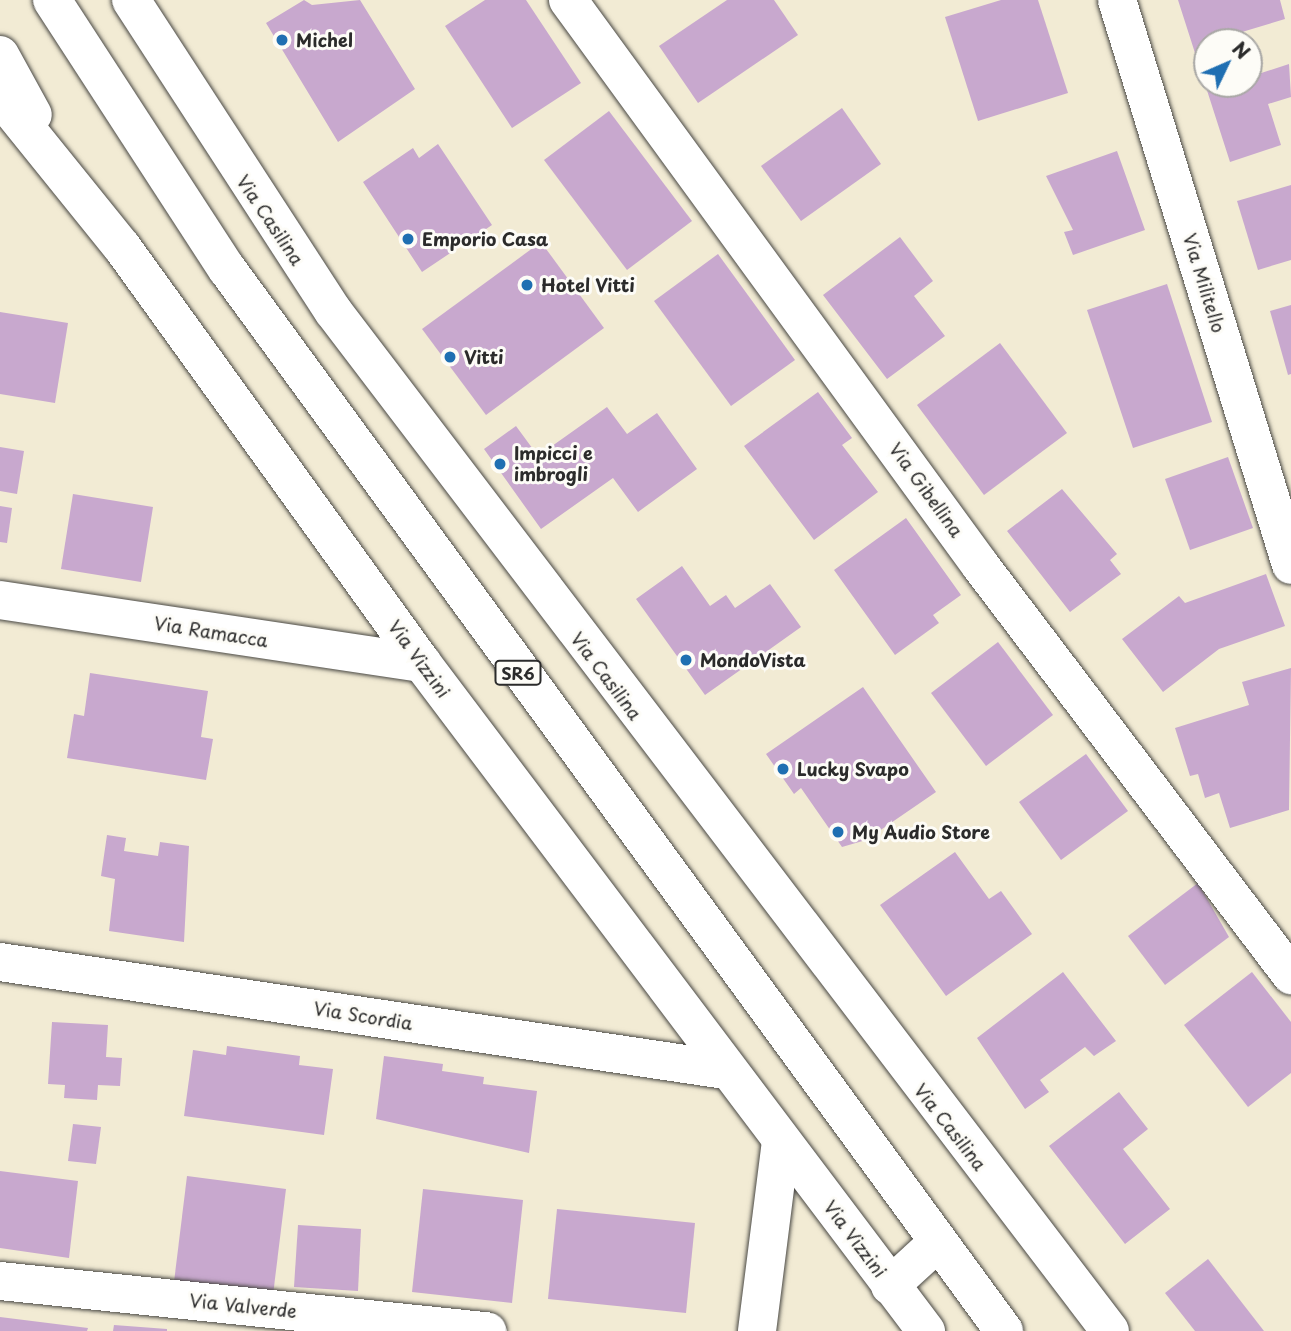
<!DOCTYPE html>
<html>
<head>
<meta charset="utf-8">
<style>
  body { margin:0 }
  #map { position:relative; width:1291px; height:1331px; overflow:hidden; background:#f2ebd4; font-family:"Playpen Sans",sans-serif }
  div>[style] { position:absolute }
  .building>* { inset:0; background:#c8a8ce }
  .roads { filter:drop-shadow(0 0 2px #494844) drop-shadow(0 0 2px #494844) }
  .minor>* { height:38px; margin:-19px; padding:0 19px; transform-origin:19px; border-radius:19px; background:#fff }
  .major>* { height:38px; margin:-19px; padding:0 19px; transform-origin:19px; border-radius:19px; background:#fff }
  .dots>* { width:19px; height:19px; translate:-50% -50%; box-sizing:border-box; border:4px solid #fdfcf7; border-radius:50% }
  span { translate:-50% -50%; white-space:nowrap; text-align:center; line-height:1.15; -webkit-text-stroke:6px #fdfcf7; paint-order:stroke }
  .shield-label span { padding:2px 5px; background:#fdfcf7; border:2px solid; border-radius:5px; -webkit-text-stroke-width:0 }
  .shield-label { font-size:16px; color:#2b2b2b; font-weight:700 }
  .poi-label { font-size:18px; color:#2b2b2b; font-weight:700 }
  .left { translate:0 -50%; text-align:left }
  .street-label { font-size:18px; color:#2b2b2b }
  .north { position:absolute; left:1193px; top:28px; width:70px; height:70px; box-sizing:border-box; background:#fdfcf7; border:2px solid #a9a8a5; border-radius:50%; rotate:46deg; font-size:19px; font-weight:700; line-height:28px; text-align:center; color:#2b2b2b }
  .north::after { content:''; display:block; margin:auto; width:24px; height:32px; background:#1f6fb2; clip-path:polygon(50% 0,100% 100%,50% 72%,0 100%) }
</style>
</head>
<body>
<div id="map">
  <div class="building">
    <i style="clip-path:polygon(304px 0,312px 5px,360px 0,415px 89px,338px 142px,266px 23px)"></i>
    <i style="clip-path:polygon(485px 0,526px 0,581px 83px,512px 128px,445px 26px)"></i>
    <i style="clip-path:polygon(727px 0,774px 0,798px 35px,698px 103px,659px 46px)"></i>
    <i style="clip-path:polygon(1001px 0,1038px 0,1068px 93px,978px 121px,945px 17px)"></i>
    <i style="clip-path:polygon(1178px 0,1280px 0,1285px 19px,1242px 32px,1246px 42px,1207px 42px,1207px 84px,1249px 84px,1249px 77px,1289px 64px,1291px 97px,1268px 104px,1281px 145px,1230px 162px)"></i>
    <i style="clip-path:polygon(842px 108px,881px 164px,801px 221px,761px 166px)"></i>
    <i style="clip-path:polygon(609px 111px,692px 221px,627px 270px,544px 160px)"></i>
    <i style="clip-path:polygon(438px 144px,492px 225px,422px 272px,363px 182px,413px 148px,419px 158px)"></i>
    <i style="clip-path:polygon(1117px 151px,1145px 230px,1073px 255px,1064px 232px,1073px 230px,1046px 176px)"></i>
    <i style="clip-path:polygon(1291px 185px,1291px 260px,1258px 270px,1237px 201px)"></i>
    <i style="clip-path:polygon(900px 237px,933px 281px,914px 296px,945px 336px,887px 379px,823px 295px)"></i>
    <i style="clip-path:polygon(541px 242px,604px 328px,486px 415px,422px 329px)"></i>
    <i style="clip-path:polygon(718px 254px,795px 360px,731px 406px,654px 301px)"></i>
    <i style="clip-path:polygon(1167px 284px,1212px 422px,1133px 448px,1087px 310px)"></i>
    <i style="clip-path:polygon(1291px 305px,1291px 374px,1288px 375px,1270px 311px)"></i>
    <i style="clip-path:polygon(0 312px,68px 323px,55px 403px,0 394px)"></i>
    <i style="clip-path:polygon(1000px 343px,1067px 433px,984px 495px,917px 405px)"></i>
    <i style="clip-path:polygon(818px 392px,852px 438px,842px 445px,878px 492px,814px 540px,744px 446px)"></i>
    <i style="clip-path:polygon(607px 407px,627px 434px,657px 413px,697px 469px,638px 512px,613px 478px,541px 529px,484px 449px,516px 426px,538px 456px)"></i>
    <i style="clip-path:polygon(0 447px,24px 451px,17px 494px,0 491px)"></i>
    <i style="clip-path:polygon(1228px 457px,1253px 528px,1190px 550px,1165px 479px)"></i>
    <i style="clip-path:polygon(1062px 489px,1117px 554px,1110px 560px,1121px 574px,1070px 612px,1007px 531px)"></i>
    <i style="clip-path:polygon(73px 494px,153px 507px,141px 582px,61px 569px)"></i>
    <i style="clip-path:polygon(0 506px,12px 508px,7px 543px,0 542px)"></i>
    <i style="clip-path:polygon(906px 518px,961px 595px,933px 615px,939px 623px,895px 655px,834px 570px)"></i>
    <i style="clip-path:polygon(682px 566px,710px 606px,726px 595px,735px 608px,770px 584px,801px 627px,705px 695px,636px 599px)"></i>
    <i style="clip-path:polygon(1266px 574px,1285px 626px,1219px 649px,1163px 692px,1122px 639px,1179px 596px,1185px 603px)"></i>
    <i style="clip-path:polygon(998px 642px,1053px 715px,986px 766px,931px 693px)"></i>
    <i style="clip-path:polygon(1291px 668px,1289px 810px,1230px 828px,1219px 793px,1205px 798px,1198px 774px,1190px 776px,1175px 728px,1249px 705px,1242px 682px)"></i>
    <i style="clip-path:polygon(90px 673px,208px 691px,201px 737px,213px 739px,206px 780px,67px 758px,74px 714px,84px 716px)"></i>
    <i style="clip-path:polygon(863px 687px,936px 792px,866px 840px,842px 847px,801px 788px,794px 794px,766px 754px)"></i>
    <i style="clip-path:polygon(1086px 754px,1128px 811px,1061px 860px,1019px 802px)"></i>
    <i style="clip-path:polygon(107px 835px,126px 838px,124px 851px,158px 856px,160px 842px,189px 846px,184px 942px,109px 931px,115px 879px,101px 876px)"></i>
    <i style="clip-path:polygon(955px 852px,989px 899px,1001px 891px,1032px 934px,946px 996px,880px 905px)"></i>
    <i style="clip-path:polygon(1198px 883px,1229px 937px,1165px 985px,1128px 936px)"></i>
    <i style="clip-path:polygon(1063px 972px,1116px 1041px,1094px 1056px,1085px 1047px,1040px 1080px,1049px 1092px,1025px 1109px,977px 1038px)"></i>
    <i style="clip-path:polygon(1252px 972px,1291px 1022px,1291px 1073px,1248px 1107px,1184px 1025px)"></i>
    <i style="clip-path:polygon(52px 1022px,108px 1025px,106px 1057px,122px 1058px,120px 1086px,98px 1085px,97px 1100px,64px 1098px,65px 1085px,48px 1084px)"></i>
    <i style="clip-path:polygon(227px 1046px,300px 1056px,299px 1065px,333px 1069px,324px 1135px,184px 1116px,193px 1050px,226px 1055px)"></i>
    <i style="clip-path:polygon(384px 1056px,443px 1064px,442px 1071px,484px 1077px,483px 1084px,537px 1091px,529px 1153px,376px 1119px)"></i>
    <i style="clip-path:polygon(1119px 1092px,1148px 1129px,1123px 1149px,1170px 1209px,1125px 1244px,1049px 1146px)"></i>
    <i style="clip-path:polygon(73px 1124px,101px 1127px,96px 1164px,68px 1161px)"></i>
    <i style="clip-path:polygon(0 1171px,78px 1181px,69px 1258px,0 1248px)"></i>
    <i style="clip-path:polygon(187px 1176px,286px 1189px,273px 1295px,174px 1282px)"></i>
    <i style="clip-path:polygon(423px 1189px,523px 1200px,512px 1303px,412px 1292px)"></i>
    <i style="clip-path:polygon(557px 1209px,695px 1223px,686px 1313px,548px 1299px)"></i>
    <i style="clip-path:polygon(298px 1225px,361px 1229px,358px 1291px,294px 1287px)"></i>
    <i style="clip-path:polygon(1208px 1259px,1264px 1331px,1195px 1331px,1165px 1293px)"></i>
    <i style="clip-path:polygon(0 1317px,88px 1328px,87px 1331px,0 1331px)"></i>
    <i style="clip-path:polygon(114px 1325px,167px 1329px,167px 1331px,113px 1331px)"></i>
  </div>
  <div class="roads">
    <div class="minor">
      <i style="left:131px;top:0;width:371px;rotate:57deg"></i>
      <i style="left:333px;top:311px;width:1282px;rotate:52.7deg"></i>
      <i style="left:568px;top:0;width:699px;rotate:53.9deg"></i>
      <i style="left:980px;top:565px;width:515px;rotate:52.82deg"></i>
      <i style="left:1117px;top:0;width:591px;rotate:72.88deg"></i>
      <i style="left:0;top:55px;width:68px;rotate:61.2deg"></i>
      <i style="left:0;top:96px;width:194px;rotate:51.1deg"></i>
      <i style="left:122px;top:247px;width:513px;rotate:54.2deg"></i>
      <i style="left:422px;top:663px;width:837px;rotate:52.97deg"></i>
      <i style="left:0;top:600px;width:427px;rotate:8.5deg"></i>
      <i style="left:0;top:962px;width:733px;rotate:8.47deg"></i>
      <i style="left:0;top:1281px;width:490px;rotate:5.9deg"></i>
      <i style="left:890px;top:1286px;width:64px;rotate:-42.5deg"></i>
      <i style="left:757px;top:1331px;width:191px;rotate:-82.8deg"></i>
    </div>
    <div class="major">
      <i style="left:52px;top:0;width:321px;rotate:57deg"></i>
      <i style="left:227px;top:269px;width:1316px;rotate:53.81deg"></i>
    </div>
  </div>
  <div class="dots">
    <i style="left:282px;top:40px;background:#1f6fb2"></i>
    <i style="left:408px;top:239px;background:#1f6fb2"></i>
    <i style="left:527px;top:285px;background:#1f6fb2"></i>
    <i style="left:450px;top:357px;background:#1f6fb2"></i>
    <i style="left:500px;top:464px;background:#1f6fb2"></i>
    <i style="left:686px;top:660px;background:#1f6fb2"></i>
    <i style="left:783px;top:769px;background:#1f6fb2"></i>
    <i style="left:838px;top:832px;background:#1f6fb2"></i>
  </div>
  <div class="shield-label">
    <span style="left:518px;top:673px">SR6</span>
  </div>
  <div class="poi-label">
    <span class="left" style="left:296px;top:40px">Michel</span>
    <span class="left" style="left:422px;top:239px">Emporio Casa</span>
    <span class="left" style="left:541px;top:285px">Hotel Vitti</span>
    <span class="left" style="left:464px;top:357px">Vitti</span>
    <span class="left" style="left:514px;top:464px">Impicci e<br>imbrogli</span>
    <span class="left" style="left:700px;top:660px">MondoVista</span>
    <span class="left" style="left:797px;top:769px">Lucky Svapo</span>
    <span class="left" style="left:852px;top:832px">My Audio Store</span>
  </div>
  <div class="street-label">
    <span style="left:270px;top:220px;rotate:56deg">Via Casilina</span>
    <span style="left:1204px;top:283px;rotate:73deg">Via Militello</span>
    <span style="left:926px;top:490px;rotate:54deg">Via Gibellina</span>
    <span style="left:211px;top:632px;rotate:9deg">Via Ramacca</span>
    <span style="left:419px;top:659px;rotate:54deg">Via Vizzini</span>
    <span style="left:606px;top:676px;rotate:53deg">Via Casilina</span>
    <span style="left:363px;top:1016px;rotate:9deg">Via Scordia</span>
    <span style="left:950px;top:1127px;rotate:52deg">Via Casilina</span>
    <span style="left:855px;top:1239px;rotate:53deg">Via Vizzini</span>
    <span style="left:243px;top:1306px;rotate:6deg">Via Valverde</span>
  </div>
  <div class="north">N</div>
</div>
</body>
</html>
